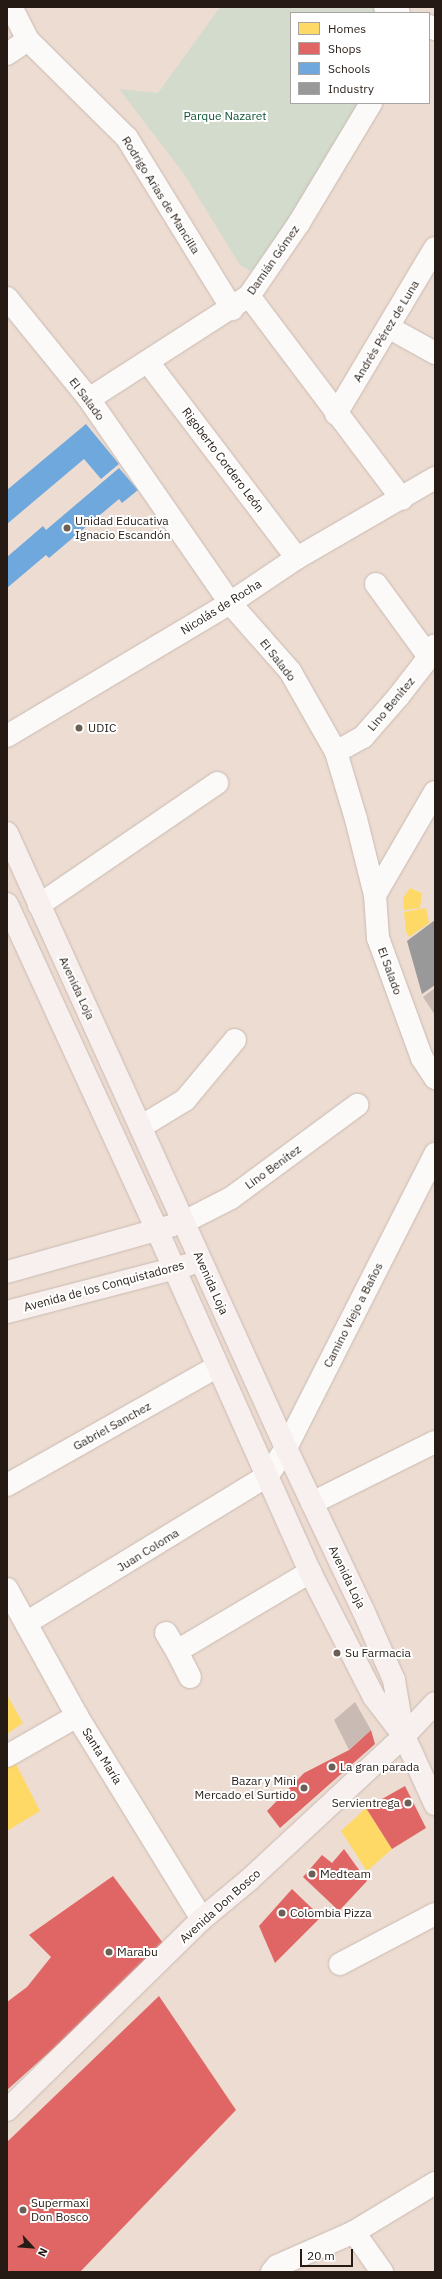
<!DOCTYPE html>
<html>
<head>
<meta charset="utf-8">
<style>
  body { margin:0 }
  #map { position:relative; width:442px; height:2279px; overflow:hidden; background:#eddcd1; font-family:"IBM Plex Sans",sans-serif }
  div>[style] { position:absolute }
  .green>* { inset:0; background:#d2dbcc }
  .homes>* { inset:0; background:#ffd966 }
  .shops>* { inset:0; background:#e06666 }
  .schools>* { inset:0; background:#6fa8dc }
  .industry>* { inset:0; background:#999 }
  .building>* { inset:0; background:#cabab4 }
  .roads { filter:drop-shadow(0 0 1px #c8bab2) drop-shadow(0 0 1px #c8bab2) }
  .minor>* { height:22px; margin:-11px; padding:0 11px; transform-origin:11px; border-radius:11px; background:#fcfaf8 }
  .major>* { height:22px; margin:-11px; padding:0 11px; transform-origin:11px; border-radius:11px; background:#f7f0ef }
  .dots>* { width:11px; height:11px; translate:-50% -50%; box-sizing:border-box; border:2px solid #fff; border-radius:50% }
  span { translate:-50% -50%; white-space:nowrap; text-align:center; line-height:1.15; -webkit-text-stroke:4px #fff; paint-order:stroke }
  .park-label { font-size:12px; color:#115434 }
  .street-label { font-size:12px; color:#261b14 }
  .poi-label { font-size:12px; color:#261b14 }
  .left { translate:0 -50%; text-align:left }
  .right { translate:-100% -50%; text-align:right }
  .frame { position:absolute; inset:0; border:8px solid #261b14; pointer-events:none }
  .legend { position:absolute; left:290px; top:12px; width:140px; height:92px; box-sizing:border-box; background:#fff; border:1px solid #a8a4a1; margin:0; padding:5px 7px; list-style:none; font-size:12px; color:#261b14 }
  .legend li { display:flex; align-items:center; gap:8px; height:20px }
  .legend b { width:20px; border:1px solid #a8a4a1 }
  .north { position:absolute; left:12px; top:2227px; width:40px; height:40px; -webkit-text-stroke:3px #fff; paint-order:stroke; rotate:116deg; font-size:11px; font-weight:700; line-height:16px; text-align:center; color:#261b14 }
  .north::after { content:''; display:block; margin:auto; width:14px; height:18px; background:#261b14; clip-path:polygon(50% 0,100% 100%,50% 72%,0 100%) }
  .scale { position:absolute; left:300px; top:2249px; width:53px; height:18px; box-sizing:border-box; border:2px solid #261b14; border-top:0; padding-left:5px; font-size:12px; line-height:14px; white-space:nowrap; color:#261b14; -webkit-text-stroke:3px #fff; paint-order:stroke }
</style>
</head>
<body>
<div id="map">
  <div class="green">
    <i style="clip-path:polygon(220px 7px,376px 7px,389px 13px,291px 13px,291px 103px,358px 103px,263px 264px,250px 271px,240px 265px,184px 174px,119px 89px,158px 93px)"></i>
  </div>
  <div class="homes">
    <i style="clip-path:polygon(410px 888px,422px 893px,420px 908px,404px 910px,403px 898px)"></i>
    <i style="clip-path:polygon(426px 908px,429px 923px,409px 937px,406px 932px,404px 912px)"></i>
    <i style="clip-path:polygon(7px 1695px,23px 1723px,7px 1734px)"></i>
    <i style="clip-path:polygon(13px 1758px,40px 1811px,7px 1831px,7px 1761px)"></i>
    <i style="clip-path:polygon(366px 1808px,392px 1849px,367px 1871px,341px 1831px)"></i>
  </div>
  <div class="shops">
    <i style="clip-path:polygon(371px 1730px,375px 1744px,280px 1828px,267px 1811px,304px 1773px,349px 1750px)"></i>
    <i style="clip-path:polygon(405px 1786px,426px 1828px,392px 1849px,366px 1808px)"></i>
    <i style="clip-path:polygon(344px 1849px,367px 1881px,339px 1911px,303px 1877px,322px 1855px,332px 1863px)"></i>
    <i style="clip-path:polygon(113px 1876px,163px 1943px,99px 2008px,7px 2090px,7px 2002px,27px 1987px,51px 1957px,29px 1935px)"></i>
    <i style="clip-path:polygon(292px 1889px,321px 1917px,275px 1963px,259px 1926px)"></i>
    <i style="clip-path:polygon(159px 1996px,236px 2110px,80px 2272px,9px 2272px,7px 2268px,7px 2142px)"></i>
  </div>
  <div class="schools">
    <i style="clip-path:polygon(86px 424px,119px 464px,101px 479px,84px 459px,7px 524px,7px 490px)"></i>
    <i style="clip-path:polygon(119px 468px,138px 490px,122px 503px,119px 499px,49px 558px,46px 555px,7px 588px,7px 557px,43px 526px,46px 530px)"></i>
  </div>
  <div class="industry">
    <i style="clip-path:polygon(435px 920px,435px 985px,422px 994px,407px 941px)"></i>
  </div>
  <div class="building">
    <i style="clip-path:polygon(435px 988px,435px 1015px,423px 997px)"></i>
    <i style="clip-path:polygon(355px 1702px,371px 1730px,349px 1750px,334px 1720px)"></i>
  </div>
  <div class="roads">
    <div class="minor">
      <i style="left:385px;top:7px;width:15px;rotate:23deg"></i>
      <i style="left:429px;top:26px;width:7px;rotate:27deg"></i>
      <i style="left:28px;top:40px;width:139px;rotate:44.7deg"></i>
      <i style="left:127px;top:138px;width:201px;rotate:58.4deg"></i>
      <i style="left:7px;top:54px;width:25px;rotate:-34deg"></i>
      <i style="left:28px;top:40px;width:37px;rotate:-117deg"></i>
      <i style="left:249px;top:296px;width:254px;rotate:53deg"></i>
      <i style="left:7px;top:298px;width:130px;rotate:50.9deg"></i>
      <i style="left:89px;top:399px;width:248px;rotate:55.3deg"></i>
      <i style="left:230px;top:603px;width:91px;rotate:48.6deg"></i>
      <i style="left:290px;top:671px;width:93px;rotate:60.4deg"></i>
      <i style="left:336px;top:752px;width:70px;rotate:73.4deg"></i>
      <i style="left:356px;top:819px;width:78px;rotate:76deg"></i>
      <i style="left:375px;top:895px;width:43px;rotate:86deg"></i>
      <i style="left:378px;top:938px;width:128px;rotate:69.9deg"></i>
      <i style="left:422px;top:1058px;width:24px;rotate:57deg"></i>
      <i style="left:388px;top:327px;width:54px;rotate:29deg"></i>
      <i style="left:148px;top:362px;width:246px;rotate:52.8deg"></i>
      <i style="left:89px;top:399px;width:190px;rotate:-32.8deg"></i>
      <i style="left:249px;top:296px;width:88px;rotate:-55.6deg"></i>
      <i style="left:299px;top:223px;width:140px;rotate:-59deg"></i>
      <i style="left:336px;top:414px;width:193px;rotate:-59.2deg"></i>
      <i style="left:376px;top:584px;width:90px;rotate:54deg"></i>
      <i style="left:7px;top:736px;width:260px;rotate:-30.8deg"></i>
      <i style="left:230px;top:603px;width:81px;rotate:-33.9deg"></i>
      <i style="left:297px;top:558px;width:160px;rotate:-30.1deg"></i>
      <i style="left:336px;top:752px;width:31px;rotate:-29deg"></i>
      <i style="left:363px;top:737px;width:53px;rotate:-48.8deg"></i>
      <i style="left:398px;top:697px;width:51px;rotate:-52.2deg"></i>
      <i style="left:429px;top:657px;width:13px;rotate:-63deg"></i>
      <i style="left:375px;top:895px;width:119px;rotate:-59.8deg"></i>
      <i style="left:39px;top:905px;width:216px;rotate:-34.4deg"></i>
      <i style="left:142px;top:1126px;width:50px;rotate:-31.2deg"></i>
      <i style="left:185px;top:1100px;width:78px;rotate:-50.2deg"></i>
      <i style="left:184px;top:1222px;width:53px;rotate:-27.1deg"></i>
      <i style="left:231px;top:1198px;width:157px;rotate:-36.4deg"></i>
      <i style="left:7px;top:1485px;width:240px;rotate:-29.4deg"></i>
      <i style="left:312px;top:1503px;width:137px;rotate:-26.4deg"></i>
      <i style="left:7px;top:1589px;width:145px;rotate:61.1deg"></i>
      <i style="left:77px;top:1716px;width:238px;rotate:58.4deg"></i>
      <i style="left:26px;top:1623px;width:284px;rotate:-31.4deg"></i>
      <i style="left:268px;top:1475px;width:32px;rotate:-56deg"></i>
      <i style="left:286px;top:1448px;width:330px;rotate:-63.1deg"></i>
      <i style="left:166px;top:1633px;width:21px;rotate:59deg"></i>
      <i style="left:190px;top:1677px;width:29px;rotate:-117deg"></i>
      <i style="left:177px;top:1651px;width:155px;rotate:-30.7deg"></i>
      <i style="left:7px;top:1756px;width:81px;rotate:-29.7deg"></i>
      <i style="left:340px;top:1964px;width:107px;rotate:-27.8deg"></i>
      <i style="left:354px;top:2232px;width:49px;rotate:55deg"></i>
      <i style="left:272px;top:2272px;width:8px;rotate:-50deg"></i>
      <i style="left:277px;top:2266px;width:84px;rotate:-23.8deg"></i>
      <i style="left:354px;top:2232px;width:95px;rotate:-31.2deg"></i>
    </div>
    <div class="major">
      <i style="left:7px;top:833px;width:675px;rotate:65.6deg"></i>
      <i style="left:286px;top:1448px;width:179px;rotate:64.6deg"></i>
      <i style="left:363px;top:1610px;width:77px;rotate:66.1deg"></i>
      <i style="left:394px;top:1680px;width:54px;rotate:80.4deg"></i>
      <i style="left:7px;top:904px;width:359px;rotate:65.3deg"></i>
      <i style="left:157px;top:1230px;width:375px;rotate:65.9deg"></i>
      <i style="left:310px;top:1572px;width:140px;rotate:62.9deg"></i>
      <i style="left:374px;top:1697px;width:49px;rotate:52.4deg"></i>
      <i style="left:404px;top:1736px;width:75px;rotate:65.5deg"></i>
      <i style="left:7px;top:1272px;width:170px;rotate:-15.7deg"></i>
      <i style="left:7px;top:1312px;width:187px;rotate:-14.6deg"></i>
      <i style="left:7px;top:2110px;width:273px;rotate:-44.4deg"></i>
      <i style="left:202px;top:1919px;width:61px;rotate:-39.7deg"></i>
      <i style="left:249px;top:1880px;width:212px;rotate:-42.9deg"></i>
      <i style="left:404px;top:1736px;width:45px;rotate:-46.8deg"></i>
    </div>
  </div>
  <div class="dots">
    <i style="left:67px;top:528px;background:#6c5f56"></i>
    <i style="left:79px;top:728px;background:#6c5f56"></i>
    <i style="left:337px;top:1653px;background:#6c5f56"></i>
    <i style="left:332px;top:1767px;background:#6c5f56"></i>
    <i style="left:304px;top:1788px;background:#6c5f56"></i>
    <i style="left:408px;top:1803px;background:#6c5f56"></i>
    <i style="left:312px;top:1874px;background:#6c5f56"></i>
    <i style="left:282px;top:1913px;background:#6c5f56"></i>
    <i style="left:109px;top:1952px;background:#6c5f56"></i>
    <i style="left:23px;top:2210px;background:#6c5f56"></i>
  </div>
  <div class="park-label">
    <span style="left:225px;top:116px">Parque Nazaret</span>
  </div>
  <div class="street-label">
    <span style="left:161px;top:195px;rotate:58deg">Rodrigo Arias de Mancilla</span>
    <span style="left:273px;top:260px;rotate:-55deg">Damián Gómez</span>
    <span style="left:386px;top:331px;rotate:-59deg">Andrés Pérez de Luna</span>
    <span style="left:87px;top:399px;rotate:53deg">El Salado</span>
    <span style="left:223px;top:460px;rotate:53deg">Rigoberto Cordero León</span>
    <span style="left:221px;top:607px;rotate:-32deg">Nicolás de Rocha</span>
    <span style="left:278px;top:660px;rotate:52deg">El Salado</span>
    <span style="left:391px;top:704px;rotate:-50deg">Lino Benítez</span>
    <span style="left:390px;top:971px;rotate:70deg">El Salado</span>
    <span style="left:77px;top:988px;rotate:65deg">Avenida Loja</span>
    <span style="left:273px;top:1167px;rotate:-36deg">Lino Benítez</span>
    <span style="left:211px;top:1283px;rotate:66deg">Avenida Loja</span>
    <span style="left:104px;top:1286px;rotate:-15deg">Avenida de los Conquistadores</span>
    <span style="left:353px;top:1315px;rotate:-63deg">Camino Viejo a Baños</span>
    <span style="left:112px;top:1426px;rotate:-29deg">Gabriel Sanchez</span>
    <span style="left:148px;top:1550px;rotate:-32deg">Juan Coloma</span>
    <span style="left:347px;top:1577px;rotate:64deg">Avenida Loja</span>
    <span style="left:102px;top:1756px;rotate:58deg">Santa María</span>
    <span style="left:220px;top:1906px;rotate:-42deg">Avenida Don Bosco</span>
  </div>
  <div class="poi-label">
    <span class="left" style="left:75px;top:528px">Unidad Educativa<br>Ignacio Escandón</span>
    <span class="left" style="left:88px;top:728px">UDIC</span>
    <span class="left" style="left:345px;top:1653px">Su Farmacia</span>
    <span class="left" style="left:340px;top:1767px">La gran parada</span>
    <span class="right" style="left:296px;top:1788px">Bazar y Mini<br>Mercado el Surtido</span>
    <span class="right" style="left:400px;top:1803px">Servientrega</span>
    <span class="left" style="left:320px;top:1874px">Medteam</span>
    <span class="left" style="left:290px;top:1913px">Colombia Pizza</span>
    <span class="left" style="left:117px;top:1952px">Marabu</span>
    <span class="left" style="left:31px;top:2210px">Supermaxi<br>Don Bosco</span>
  </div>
  <div class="frame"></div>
  <ul class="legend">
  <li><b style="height:11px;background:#ffd966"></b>Homes</li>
  <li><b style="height:11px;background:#e06666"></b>Shops</li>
  <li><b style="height:11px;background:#6fa8dc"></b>Schools</li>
  <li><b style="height:11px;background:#999"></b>Industry</li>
  </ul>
  <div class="north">N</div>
  <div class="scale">20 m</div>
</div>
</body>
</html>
